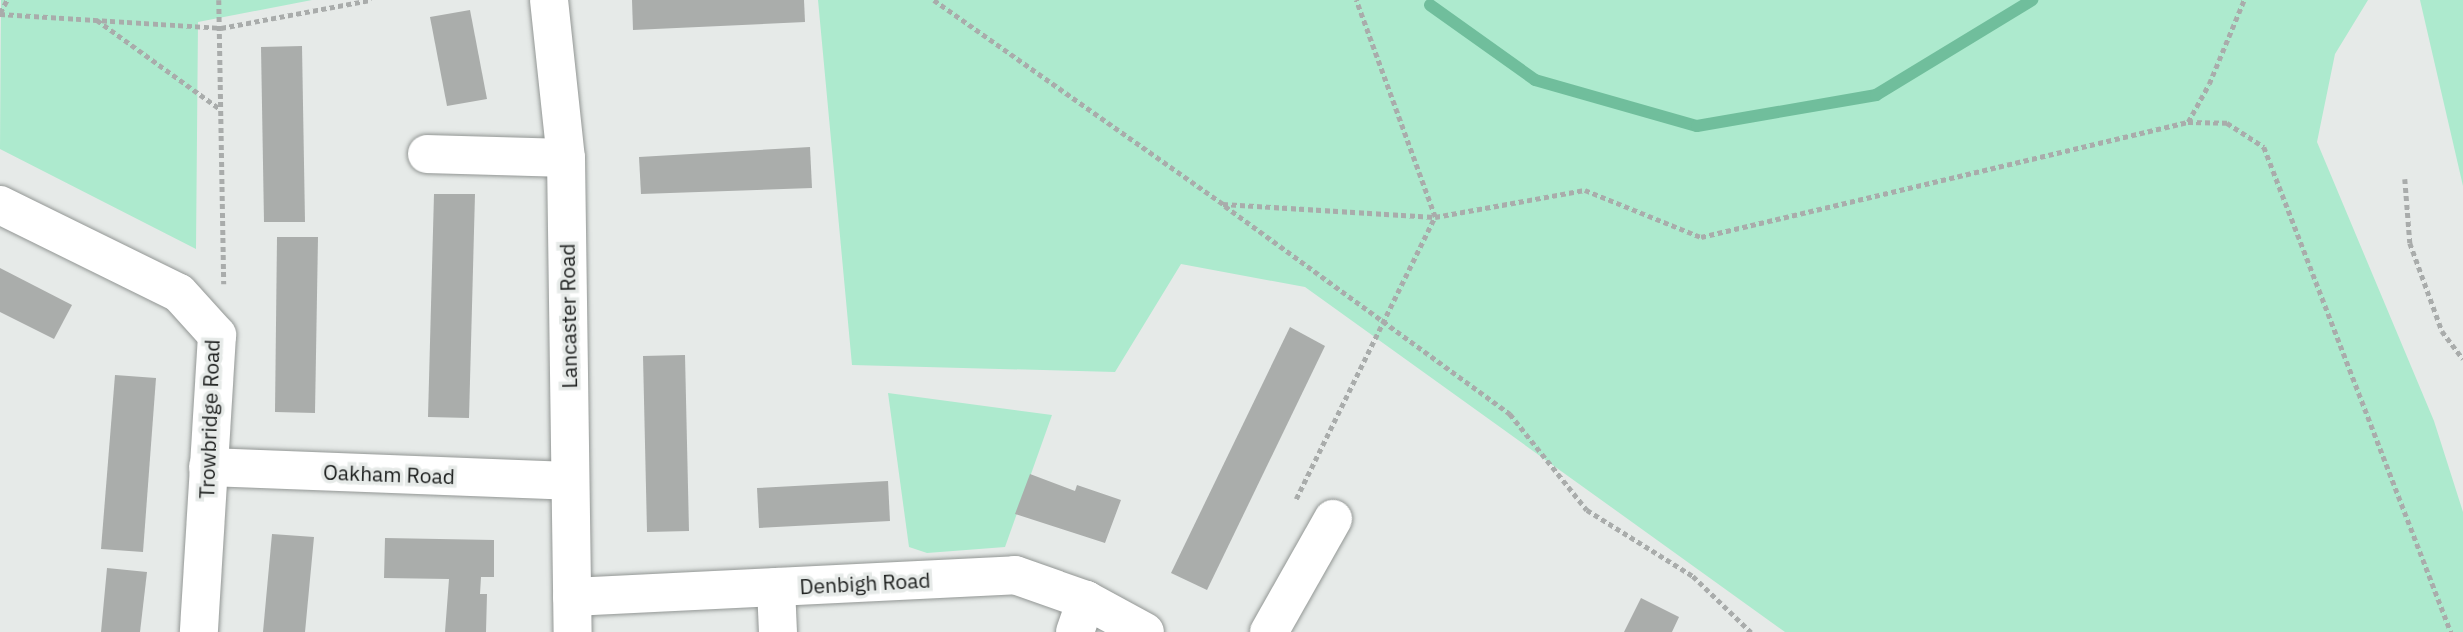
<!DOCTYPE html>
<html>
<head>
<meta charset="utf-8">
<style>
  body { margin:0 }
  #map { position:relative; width:2463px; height:632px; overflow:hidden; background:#e6eae8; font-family:"IBM Plex Sans",sans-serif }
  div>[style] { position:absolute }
  .green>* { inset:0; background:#adeace }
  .stream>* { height:12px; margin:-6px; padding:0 6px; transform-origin:6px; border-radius:6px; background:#70be9c }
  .building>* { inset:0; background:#aaadab }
  .path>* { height:4.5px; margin-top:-2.25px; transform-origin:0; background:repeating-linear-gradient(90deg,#a9acab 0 5px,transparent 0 8.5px) }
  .roads { filter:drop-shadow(0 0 2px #929694) drop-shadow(0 0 2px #929694) }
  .minor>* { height:38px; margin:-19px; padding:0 19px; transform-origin:19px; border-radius:19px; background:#fff }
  span { translate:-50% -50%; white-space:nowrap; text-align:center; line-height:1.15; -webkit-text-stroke:7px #e6eae8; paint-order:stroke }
  .street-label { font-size:21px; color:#1d1f1e }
</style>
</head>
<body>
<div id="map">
  <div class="green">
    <i style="clip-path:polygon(1px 0,312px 0,198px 22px,196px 249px,0 149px)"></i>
    <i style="clip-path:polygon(818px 0,2368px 0,2335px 54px,2317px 142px,2434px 421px,2463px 512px,2463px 632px,1785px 632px,1305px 287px,1181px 264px,1115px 372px,852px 365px)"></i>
    <i style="clip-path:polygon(2420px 0,2463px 0,2463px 186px)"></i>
    <i style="clip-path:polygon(888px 393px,1052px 415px,1005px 547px,927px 553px,909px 547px)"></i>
  </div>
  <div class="stream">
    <i style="left:1430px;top:5px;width:129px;rotate:35.5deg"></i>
    <i style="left:1535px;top:80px;width:168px;rotate:15.9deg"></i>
    <i style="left:1697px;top:126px;width:182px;rotate:-9.8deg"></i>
    <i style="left:1876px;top:95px;width:183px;rotate:-31.3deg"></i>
  </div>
  <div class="building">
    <i style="clip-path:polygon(632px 0,804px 0,805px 22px,633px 30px)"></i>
    <i style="clip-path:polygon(470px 10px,487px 99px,447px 106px,430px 17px)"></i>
    <i style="clip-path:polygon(302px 46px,305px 222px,264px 222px,261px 47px)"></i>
    <i style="clip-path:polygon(810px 147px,812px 188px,641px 194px,639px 157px)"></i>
    <i style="clip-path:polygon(434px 194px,475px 194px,469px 418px,428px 417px)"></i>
    <i style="clip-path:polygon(277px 237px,318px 237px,315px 413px,275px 412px)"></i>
    <i style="clip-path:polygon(0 268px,72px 305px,54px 339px,0 312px)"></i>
    <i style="clip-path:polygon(1290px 327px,1325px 346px,1207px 590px,1171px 573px)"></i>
    <i style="clip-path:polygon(685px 355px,689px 531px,647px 532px,643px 356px)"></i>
    <i style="clip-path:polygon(115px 375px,156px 378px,143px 552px,101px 549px)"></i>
    <i style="clip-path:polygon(1030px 474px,1075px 491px,1077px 485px,1121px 500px,1105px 543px,1015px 514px)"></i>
    <i style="clip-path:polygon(888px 481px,890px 521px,759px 528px,757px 488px)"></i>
    <i style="clip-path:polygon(272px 534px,314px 537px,305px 632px,263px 632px)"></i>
    <i style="clip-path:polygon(385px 538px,494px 540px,494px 577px,481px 577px,480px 594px,487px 594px,486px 632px,445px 632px,449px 579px,384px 578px)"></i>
    <i style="clip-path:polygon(107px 568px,147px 572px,140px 632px,101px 632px)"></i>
    <i style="clip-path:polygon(1641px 598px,1679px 617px,1672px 632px,1624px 632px)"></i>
  </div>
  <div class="path">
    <i style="left:219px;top:0;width:284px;rotate:89deg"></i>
    <i style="left:934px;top:0;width:354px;rotate:35.2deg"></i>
    <i style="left:1223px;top:204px;width:212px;rotate:3.5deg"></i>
    <i style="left:1435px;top:217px;width:152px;rotate:-10.2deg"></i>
    <i style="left:1585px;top:190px;width:125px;rotate:22.1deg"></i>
    <i style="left:1701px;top:237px;width:500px;rotate:-13.29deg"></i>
    <i style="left:2188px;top:122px;width:43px;rotate:-61.1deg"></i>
    <i style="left:2209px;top:84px;width:91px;rotate:-67.4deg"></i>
    <i style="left:0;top:13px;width:15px;rotate:-62deg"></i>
    <i style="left:0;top:14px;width:221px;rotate:3.6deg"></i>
    <i style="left:221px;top:28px;width:153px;rotate:-10.6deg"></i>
    <i style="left:97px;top:20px;width:152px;rotate:35.9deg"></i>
    <i style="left:2188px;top:122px;width:39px;rotate:1deg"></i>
    <i style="left:2227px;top:123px;width:44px;rotate:33deg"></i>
    <i style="left:2264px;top:147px;width:520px;rotate:68.92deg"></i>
    <i style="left:2405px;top:179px;width:64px;rotate:85.5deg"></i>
    <i style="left:2410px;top:243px;width:94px;rotate:70deg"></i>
    <i style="left:2442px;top:331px;width:35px;rotate:53deg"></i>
    <i style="left:1225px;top:206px;width:353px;rotate:36.1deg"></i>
    <i style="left:1510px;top:414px;width:123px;rotate:51.3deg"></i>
    <i style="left:1587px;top:510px;width:125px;rotate:31.9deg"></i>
    <i style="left:1693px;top:576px;width:81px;rotate:44deg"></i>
    <i style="left:1296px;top:499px;width:314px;rotate:-63.8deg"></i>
    <i style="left:1435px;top:217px;width:231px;rotate:-110deg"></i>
  </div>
  <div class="roads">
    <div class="minor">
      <i style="left:549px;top:0;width:159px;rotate:83.9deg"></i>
      <i style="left:566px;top:158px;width:474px;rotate:89.2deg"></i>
      <i style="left:427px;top:154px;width:139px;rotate:1.6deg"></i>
      <i style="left:0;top:205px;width:199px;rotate:26.2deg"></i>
      <i style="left:179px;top:293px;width:57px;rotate:47.9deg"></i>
      <i style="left:217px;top:335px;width:298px;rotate:93.5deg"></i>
      <i style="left:208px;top:467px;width:362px;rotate:2.2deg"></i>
      <i style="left:776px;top:587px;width:45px;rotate:87.5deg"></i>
      <i style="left:572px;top:597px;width:444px;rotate:-2.8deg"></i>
      <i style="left:1015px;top:575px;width:75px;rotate:19.4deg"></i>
      <i style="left:1086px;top:600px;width:67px;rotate:28.5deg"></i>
      <i style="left:1075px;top:632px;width:34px;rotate:-71deg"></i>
      <i style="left:1269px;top:632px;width:130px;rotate:-60.5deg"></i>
    </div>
  </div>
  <div class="street-label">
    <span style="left:568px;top:316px;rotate:-91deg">Lancaster Road</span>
    <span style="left:209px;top:419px;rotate:-88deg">Trowbridge Road</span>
    <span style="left:389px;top:474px;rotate:2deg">Oakham Road</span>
    <span style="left:865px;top:583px;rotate:-3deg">Denbigh Road</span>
  </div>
</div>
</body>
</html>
